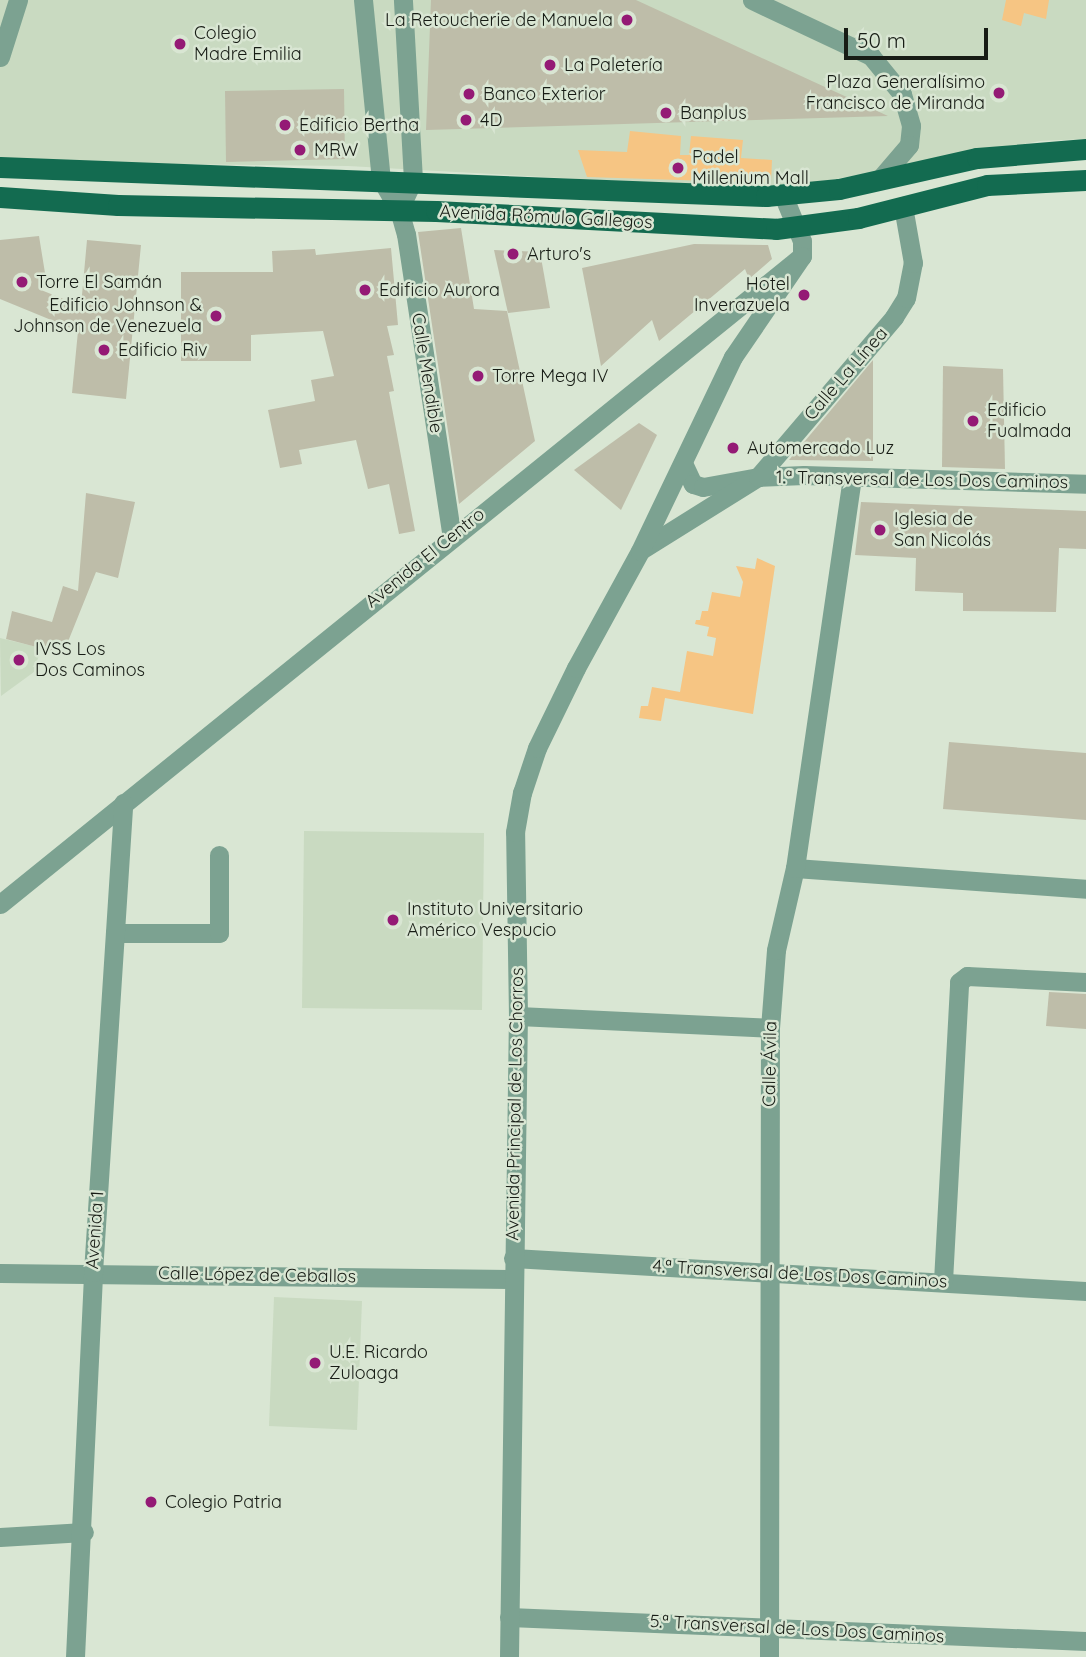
<!DOCTYPE html>
<html>
<head>
<meta charset="utf-8">
<style>
  body { margin:0 }
  #map { position:relative; width:1086px; height:1657px; overflow:hidden; background:#d9e6d3; font-family:Quicksand,sans-serif }
  div>[style] { position:absolute }
  .built>* { inset:0; background:#c9dac1 }
  .green>* { inset:0; background:#f6c583 }
  .building>* { inset:0; background:#bebda9 }
  .street>* { height:19px; margin:-9.5px; padding:0 9.5px; transform-origin:9.5px; border-radius:9.5px; background:#7ca291 }
  .primary>* { height:21px; margin:-10.5px; padding:0 10.5px; transform-origin:10.5px; border-radius:10.5px; background:#136b50 }
  .dots>* { width:19px; height:19px; translate:-50% -50%; box-sizing:border-box; border:4px solid #d9e6d3; border-radius:50% }
  span { translate:-50% -50%; white-space:nowrap; text-align:center; line-height:1.15; -webkit-text-stroke:5px #d9e6d3; paint-order:stroke }
  .poi-label { font-size:18px; color:#171c15 }
  .right { translate:-100% -50%; text-align:right }
  .left { translate:0 -50%; text-align:left }
  .street-label { font-size:18px; color:#171c15 }
  .scale { position:absolute; left:844px; top:28px; width:144px; height:32px; box-sizing:border-box; border:4px solid #171c15; border-top:0; padding-left:9px; font-size:21px; line-height:24px; white-space:nowrap; color:#171c15; -webkit-text-stroke:5px #d9e6d3; paint-order:stroke }
</style>
</head>
<body>
<div id="map">
  <div class="built">
    <i style="clip-path:polygon(0 0,1086px 0,1086px 139px,1040px 141px,777px 190px,348px 166px,0 162px)"></i>
    <i style="clip-path:polygon(0 638px,41px 648px,34px 672px,1px 696px)"></i>
    <i style="clip-path:polygon(304px 831px,484px 833px,482px 1010px,302px 1008px)"></i>
    <i style="clip-path:polygon(274px 1297px,362px 1301px,357px 1430px,269px 1426px)"></i>
  </div>
  <div class="green">
    <i style="clip-path:polygon(1006px 0,1049px 0,1046px 19px,1024px 13px,1021px 26px,1002px 20px)"></i>
    <i style="clip-path:polygon(630px 131px,681px 136px,680px 155px,689px 155px,691px 136px,743px 140px,741px 158px,772px 160px,771px 183px,587px 177px,578px 150px,627px 152px)"></i>
    <i style="clip-path:polygon(757px 558px,775px 566px,753px 714px,665px 698px,661px 721px,639px 718px,641px 706px,648px 706px,652px 687px,680px 692px,687px 651px,713px 656px,716px 638px,707px 636px,709px 627px,695px 624px,696px 620px,700px 620px,702px 611px,708px 611px,712px 592px,740px 597px,743px 582px,736px 566px,755px 569px)"></i>
  </div>
  <div class="building">
    <i style="clip-path:polygon(431px 0,636px 0,888px 116px,426px 130px)"></i>
    <i style="clip-path:polygon(344px 89px,345px 159px,226px 162px,225px 91px)"></i>
    <i style="clip-path:polygon(461px 228px,474px 309px,507px 311px,535px 441px,459px 504px,418px 232px)"></i>
    <i style="clip-path:polygon(39px 236px,45px 273px,41px 290px,81px 306px,87px 240px,141px 245px,126px 399px,72px 393px,78px 331px,0 299px,0 240px)"></i>
    <i style="clip-path:polygon(694px 244px,768px 245px,772px 259px,749px 279px,745px 269px,659px 341px,652px 320px,601px 366px,582px 268px)"></i>
    <i style="clip-path:polygon(391px 248px,398px 325px,387px 326px,394px 355px,387px 356px,394px 391px,389px 392px,415px 531px,399px 534px,389px 484px,368px 489px,356px 440px,299px 450px,302px 464px,280px 468px,268px 410px,315px 401px,311px 380px,334px 376px,323px 331px,251px 335px,251px 361px,181px 361px,181px 272px,273px 272px,272px 251px,315px 249px,316px 255px)"></i>
    <i style="clip-path:polygon(494px 250px,540px 252px,550px 308px,508px 313px)"></i>
    <i style="clip-path:polygon(873px 360px,873px 461px,789px 460px)"></i>
    <i style="clip-path:polygon(943px 366px,1003px 369px,1005px 469px,942px 467px)"></i>
    <i style="clip-path:polygon(639px 423px,657px 435px,621px 510px,574px 470px)"></i>
    <i style="clip-path:polygon(86px 493px,135px 502px,118px 578px,96px 572px,63px 654px,6px 639px,12px 611px,52px 622px,63px 586px,78px 591px)"></i>
    <i style="clip-path:polygon(861px 502px,1086px 511px,1086px 549px,1059px 548px,1056px 612px,963px 611px,963px 593px,915px 591px,916px 558px,855px 555px)"></i>
    <i style="clip-path:polygon(949px 742px,1086px 753px,1086px 820px,943px 809px)"></i>
    <i style="clip-path:polygon(1049px 992px,1086px 994px,1086px 1029px,1046px 1026px)"></i>
  </div>
  <div class="street">
    <i style="left:363px;top:0;width:180px;rotate:84.3deg"></i>
    <i style="left:381px;top:179px;width:36px;rotate:60deg"></i>
    <i style="left:399px;top:210px;width:25px;rotate:74deg"></i>
    <i style="left:406px;top:234px;width:306px;rotate:81.4deg"></i>
    <i style="left:752px;top:0;width:132px;rotate:25.2deg"></i>
    <i style="left:871px;top:56px;width:49px;rotate:50.8deg"></i>
    <i style="left:902px;top:94px;width:33px;rotate:74deg"></i>
    <i style="left:911px;top:126px;width:19px;rotate:96deg"></i>
    <i style="left:909px;top:145px;width:46px;rotate:130.6deg"></i>
    <i style="left:0;top:57px;width:60px;rotate:-72.5deg"></i>
    <i style="left:399px;top:210px;width:33px;rotate:-65deg"></i>
    <i style="left:413px;top:180px;width:180px;rotate:-93.2deg"></i>
    <i style="left:683px;top:463px;width:23px;rotate:65deg"></i>
    <i style="left:693px;top:484px;width:10px;rotate:17deg"></i>
    <i style="left:703px;top:487px;width:56px;rotate:-10.3deg"></i>
    <i style="left:758px;top:477px;width:46px;rotate:-2.5deg"></i>
    <i style="left:804px;top:475px;width:282px;rotate:1.8deg"></i>
    <i style="left:641px;top:550px;width:138px;rotate:-32deg"></i>
    <i style="left:758px;top:477px;width:210px;rotate:-49.6deg"></i>
    <i style="left:894px;top:317px;width:22px;rotate:-58deg"></i>
    <i style="left:906px;top:298px;width:36px;rotate:-79deg"></i>
    <i style="left:913px;top:263px;width:58px;rotate:-100deg"></i>
    <i style="left:795px;top:868px;width:292px;rotate:4.1deg"></i>
    <i style="left:0;top:904px;width:1031px;rotate:-38.94deg"></i>
    <i style="left:802px;top:256px;width:15px;rotate:-90deg"></i>
    <i style="left:802px;top:241px;width:50px;rotate:-112.4deg"></i>
    <i style="left:115px;top:933px;width:104px"></i>
    <i style="left:219px;top:933px;width:78px;rotate:-90deg"></i>
    <i style="left:518px;top:1016px;width:252px;rotate:2.7deg"></i>
    <i style="left:513px;top:1258px;width:574px;rotate:3.3deg"></i>
    <i style="left:0;top:1273px;width:513px;rotate:0.67deg"></i>
    <i style="left:943px;top:1281px;width:299px;rotate:-86.9deg"></i>
    <i style="left:959px;top:982px;width:10px;rotate:-37deg"></i>
    <i style="left:967px;top:976px;width:119px;rotate:2.9deg"></i>
    <i style="left:0;top:1537px;width:84px;rotate:-3.4deg"></i>
    <i style="left:509px;top:1617px;width:577px;rotate:2.38deg"></i>
    <i style="left:75px;top:1657px;width:385px;rotate:-87.3deg"></i>
    <i style="left:93px;top:1272px;width:470px;rotate:-86.3deg"></i>
    <i style="left:509px;top:1657px;width:641px;rotate:-89.2deg"></i>
    <i style="left:518px;top:1016px;width:184px;rotate:-90.9deg"></i>
    <i style="left:515px;top:832px;width:40px;rotate:-80deg"></i>
    <i style="left:522px;top:793px;width:47px;rotate:-71.6deg"></i>
    <i style="left:537px;top:748px;width:89px;rotate:-64deg"></i>
    <i style="left:576px;top:668px;width:133px;rotate:-61.3deg"></i>
    <i style="left:640px;top:551px;width:215px;rotate:-64.4deg"></i>
    <i style="left:733px;top:357px;width:122px;rotate:-55.7deg"></i>
    <i style="left:769px;top:1657px;width:629px;rotate:-89.91deg"></i>
    <i style="left:770px;top:1028px;width:78px;rotate:-85.6deg"></i>
    <i style="left:776px;top:950px;width:84px;rotate:-77deg"></i>
    <i style="left:795px;top:868px;width:395px;rotate:-81.7deg"></i>
  </div>
  <div class="primary">
    <i style="left:0;top:167px;width:767px;rotate:2.17deg"></i>
    <i style="left:766px;top:196px;width:73px;rotate:-5.5deg"></i>
    <i style="left:839px;top:189px;width:141px;rotate:-12.7deg"></i>
    <i style="left:977px;top:158px;width:109px;rotate:-4.7deg"></i>
    <i style="left:0;top:197px;width:118px;rotate:3.9deg"></i>
    <i style="left:118px;top:205px;width:318px;rotate:1.1deg"></i>
    <i style="left:436px;top:211px;width:340px;rotate:3deg"></i>
    <i style="left:776px;top:229px;width:83px;rotate:-7.6deg"></i>
    <i style="left:858px;top:218px;width:133px;rotate:-14.3deg"></i>
    <i style="left:987px;top:185px;width:99px;rotate:-2.9deg"></i>
  </div>
  <div class="dots">
    <i style="left:627px;top:20px;background:#941a75"></i>
    <i style="left:180px;top:44px;background:#941a75"></i>
    <i style="left:550px;top:65px;background:#941a75"></i>
    <i style="left:999px;top:93px;background:#941a75"></i>
    <i style="left:469px;top:94px;background:#941a75"></i>
    <i style="left:666px;top:113px;background:#941a75"></i>
    <i style="left:466px;top:120px;background:#941a75"></i>
    <i style="left:285px;top:125px;background:#941a75"></i>
    <i style="left:300px;top:150px;background:#941a75"></i>
    <i style="left:678px;top:168px;background:#941a75"></i>
    <i style="left:513px;top:254px;background:#941a75"></i>
    <i style="left:22px;top:282px;background:#941a75"></i>
    <i style="left:365px;top:290px;background:#941a75"></i>
    <i style="left:804px;top:295px;background:#941a75"></i>
    <i style="left:216px;top:316px;background:#941a75"></i>
    <i style="left:104px;top:350px;background:#941a75"></i>
    <i style="left:478px;top:376px;background:#941a75"></i>
    <i style="left:973px;top:421px;background:#941a75"></i>
    <i style="left:733px;top:448px;background:#941a75"></i>
    <i style="left:880px;top:530px;background:#941a75"></i>
    <i style="left:19px;top:660px;background:#941a75"></i>
    <i style="left:393px;top:920px;background:#941a75"></i>
    <i style="left:315px;top:1363px;background:#941a75"></i>
    <i style="left:151px;top:1502px;background:#941a75"></i>
  </div>
  <div class="poi-label">
    <span class="right" style="left:613px;top:20px">La Retoucherie de Manuela</span>
    <span class="left" style="left:194px;top:44px">Colegio<br>Madre Emilia</span>
    <span class="left" style="left:564px;top:65px">La Paletería</span>
    <span class="right" style="left:985px;top:93px">Plaza Generalísimo<br>Francisco de Miranda</span>
    <span class="left" style="left:483px;top:94px">Banco Exterior</span>
    <span class="left" style="left:680px;top:113px">Banplus</span>
    <span class="left" style="left:480px;top:120px">4D</span>
    <span class="left" style="left:299px;top:125px">Edificio Bertha</span>
    <span class="left" style="left:314px;top:150px">MRW</span>
    <span class="left" style="left:692px;top:168px">Padel<br>Millenium Mall</span>
    <span class="left" style="left:527px;top:254px">Arturo's</span>
    <span class="left" style="left:36px;top:282px">Torre El Samán</span>
    <span class="right" style="left:790px;top:295px">Hotel<br>Inverazuela</span>
    <span class="left" style="left:379px;top:290px">Edificio Aurora</span>
    <span class="right" style="left:202px;top:316px">Edificio Johnson &amp;<br>Johnson de Venezuela</span>
    <span class="left" style="left:118px;top:350px">Edificio Riv</span>
    <span class="left" style="left:492px;top:376px">Torre Mega IV</span>
    <span class="left" style="left:987px;top:421px">Edificio<br>Fualmada</span>
    <span class="left" style="left:747px;top:448px">Automercado Luz</span>
    <span class="left" style="left:894px;top:530px">Iglesia de<br>San Nicolás</span>
    <span class="left" style="left:35px;top:660px">IVSS Los<br>Dos Caminos</span>
    <span class="left" style="left:407px;top:920px">Instituto Universitario<br>Américo Vespucio</span>
    <span class="left" style="left:329px;top:1363px">U.E. Ricardo<br>Zuloaga</span>
    <span class="left" style="left:165px;top:1502px">Colegio Patria</span>
  </div>
  <div class="street-label">
    <span style="left:546px;top:217px;rotate:3deg">Avenida Rómulo Gallegos</span>
    <span style="left:427px;top:373px;rotate:81deg">Calle Mendible</span>
    <span style="left:846px;top:374px;rotate:-49deg">Calle La Línea</span>
    <span style="left:922px;top:480px;rotate:1deg">1.ª Transversal de Los Dos Caminos</span>
    <span style="left:425px;top:558px;rotate:-39deg">Avenida El Centro</span>
    <span style="left:770px;top:1064px;rotate:-89deg">Calle Ávila</span>
    <span style="left:515px;top:1104px;rotate:-89deg">Avenida Principal de Los Chorros</span>
    <span style="left:95px;top:1230px;rotate:-86deg">Avenida 1</span>
    <span style="left:800px;top:1274px;rotate:3deg">4.ª Transversal de Los Dos Caminos</span>
    <span style="left:257px;top:1275px;rotate:1deg">Calle López de Ceballos</span>
    <span style="left:797px;top:1629px;rotate:3deg">5.ª Transversal de Los Dos Caminos</span>
  </div>
  <div class="scale">50 m</div>
</div>
</body>
</html>
